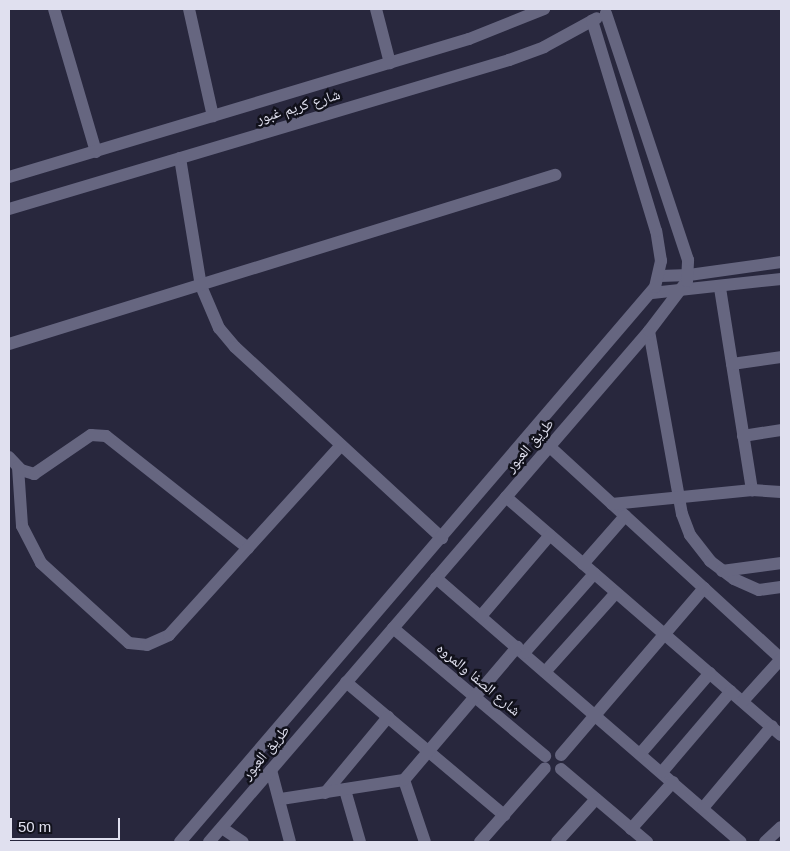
<!DOCTYPE html>
<html>
<head>
<meta charset="utf-8">
<style>
  body { margin:0 }
  #map { position:relative; width:790px; height:851px; overflow:hidden; background:#28273d; font-family:Arial,"Noto Naskh Arabic",sans-serif }
  div>[style] { position:absolute }
  .street>* { height:12px; margin:-6px; padding:0 6px; transform-origin:6px; border-radius:6px; background:#666680 }
  .secondary>* { height:12px; margin:-6px; padding:0 6px; transform-origin:6px; border-radius:6px; background:#666680 }
  span { translate:-50% -50%; white-space:nowrap; text-align:center; line-height:1.15; -webkit-text-stroke:5px #11111b; paint-order:stroke }
  .street-label { font-size:15px; color:#e0e0ef }
  .frame { position:absolute; inset:0; border:10px solid #e0e0ef; pointer-events:none }
  .scale { position:absolute; left:10px; top:818px; width:110px; height:22px; box-sizing:border-box; border:2px solid #e0e0ef; border-top:0; padding-left:6px; font-size:15px; line-height:18px; white-space:nowrap; color:#e0e0ef; -webkit-text-stroke:4px #11111b; paint-order:stroke }
</style>
</head>
<body>
<div id="map">
  <div class="street">
    <i style="left:54px;top:9px;width:149px;rotate:73.6deg"></i>
    <i style="left:189px;top:9px;width:110px;rotate:77.4deg"></i>
    <i style="left:376px;top:9px;width:56px;rotate:75.5deg"></i>
    <i style="left:180px;top:158px;width:130px;rotate:80.7deg"></i>
    <i style="left:201px;top:286px;width:46px;rotate:66.8deg"></i>
    <i style="left:219px;top:328px;width:25px;rotate:50deg"></i>
    <i style="left:235px;top:347px;width:282px;rotate:42.7deg"></i>
    <i style="left:660px;top:276px;width:29px;rotate:-2deg"></i>
    <i style="left:689px;top:275px;width:93px;rotate:-8deg"></i>
    <i style="left:720px;top:288px;width:205px;rotate:81deg"></i>
    <i style="left:652px;top:293px;width:130px;rotate:-6.2deg"></i>
    <i style="left:649px;top:331px;width:186px;rotate:79.8deg"></i>
    <i style="left:682px;top:514px;width:22px;rotate:69deg"></i>
    <i style="left:690px;top:535px;width:33px;rotate:52deg"></i>
    <i style="left:710px;top:561px;width:30px;rotate:37deg"></i>
    <i style="left:734px;top:579px;width:27px;rotate:24deg"></i>
    <i style="left:759px;top:590px;width:22px;rotate:-8deg"></i>
    <i style="left:9px;top:344px;width:572px;rotate:-17.2deg"></i>
    <i style="left:732px;top:364px;width:49px;rotate:-8.1deg"></i>
    <i style="left:743px;top:436px;width:38px;rotate:-9deg"></i>
    <i style="left:550px;top:447px;width:314px;rotate:42.5deg"></i>
    <i style="left:9px;top:457px;width:18px;rotate:47deg"></i>
    <i style="left:21px;top:470px;width:14px;rotate:17deg"></i>
    <i style="left:34px;top:474px;width:69px;rotate:-34.4deg"></i>
    <i style="left:91px;top:435px;width:15px;rotate:4deg"></i>
    <i style="left:106px;top:436px;width:181px;rotate:38.3deg"></i>
    <i style="left:18px;top:467px;width:59px;rotate:86.1deg"></i>
    <i style="left:22px;top:526px;width:42px;rotate:62.8deg"></i>
    <i style="left:41px;top:563px;width:119px;rotate:42.3deg"></i>
    <i style="left:129px;top:643px;width:18px;rotate:6deg"></i>
    <i style="left:147px;top:645px;width:24px;rotate:-24deg"></i>
    <i style="left:169px;top:635px;width:256px;rotate:-47.8deg"></i>
    <i style="left:506px;top:497px;width:364px;rotate:40.9deg"></i>
    <i style="left:612px;top:504px;width:141px;rotate:-5.7deg"></i>
    <i style="left:752px;top:490px;width:29px;rotate:4deg"></i>
    <i style="left:583px;top:564px;width:64px;rotate:-48.8deg"></i>
    <i style="left:722px;top:571px;width:60px;rotate:-7.7deg"></i>
    <i style="left:436px;top:578px;width:403px;rotate:40.9deg"></i>
    <i style="left:481px;top:616px;width:106px;rotate:-49.6deg"></i>
    <i style="left:393px;top:628px;width:199px;rotate:40.1deg"></i>
    <i style="left:524px;top:653px;width:106px;rotate:-48.5deg"></i>
    <i style="left:545px;top:672px;width:106px;rotate:-48.1deg"></i>
    <i style="left:346px;top:682px;width:207px;rotate:40.1deg"></i>
    <i style="left:743px;top:701px;width:57px;rotate:-47.9deg"></i>
    <i style="left:640px;top:754px;width:107px;rotate:-49.2deg"></i>
    <i style="left:561px;top:755px;width:220px;rotate:-49.4deg"></i>
    <i style="left:561px;top:769px;width:113px;rotate:40.3deg"></i>
    <i style="left:271px;top:770px;width:74px;rotate:75.2deg"></i>
    <i style="left:662px;top:772px;width:106px;rotate:-49.6deg"></i>
    <i style="left:404px;top:780px;width:65px;rotate:71.3deg"></i>
    <i style="left:345px;top:790px;width:54px;rotate:73.9deg"></i>
    <i style="left:325px;top:793px;width:99px;rotate:-50.3deg"></i>
    <i style="left:281px;top:799px;width:124px;rotate:-8.8deg"></i>
    <i style="left:404px;top:780px;width:175px;rotate:-49.6deg"></i>
    <i style="left:703px;top:808px;width:107px;rotate:-49.9deg"></i>
    <i style="left:222px;top:828px;width:25px;rotate:34deg"></i>
    <i style="left:631px;top:829px;width:63px;rotate:-48.2deg"></i>
    <i style="left:480px;top:842px;width:98px;rotate:-48.7deg"></i>
    <i style="left:557px;top:842px;width:58px;rotate:-47.8deg"></i>
    <i style="left:765px;top:842px;width:22px;rotate:-43deg"></i>
  </div>
  <div class="secondary">
    <i style="left:9px;top:177px;width:480px;rotate:-16.7deg"></i>
    <i style="left:469px;top:39px;width:81px;rotate:-21.8deg"></i>
    <i style="left:9px;top:209px;width:522px;rotate:-16.59deg"></i>
    <i style="left:509px;top:60px;width:37px;rotate:-20deg"></i>
    <i style="left:544px;top:47px;width:60px;rotate:-28.7deg"></i>
    <i style="left:180px;top:842px;width:731px;rotate:-49.44deg"></i>
    <i style="left:655px;top:287px;width:27px;rotate:-77deg"></i>
    <i style="left:661px;top:261px;width:30px;rotate:-99deg"></i>
    <i style="left:656px;top:231px;width:220px;rotate:-106.9deg"></i>
    <i style="left:209px;top:842px;width:674px;rotate:-49.27deg"></i>
    <i style="left:649px;top:331px;width:63px;rotate:-52.8deg"></i>
    <i style="left:687px;top:281px;width:21px;rotate:-87deg"></i>
    <i style="left:688px;top:260px;width:260px;rotate:-108.4deg"></i>
  </div>
  <div class="street-label">
    <span style="left:298px;top:106px;rotate:-17deg">شارع كريم غبور</span>
    <span style="left:529px;top:445px;rotate:-49deg">طريق العبور</span>
    <span style="left:479px;top:679px;rotate:40deg">شارع الصفا والمروه</span>
    <span style="left:265px;top:752px;rotate:-50deg">طريق العبور</span>
  </div>
  <div class="frame"></div>
  <div class="scale">50 m</div>
</div>
</body>
</html>
